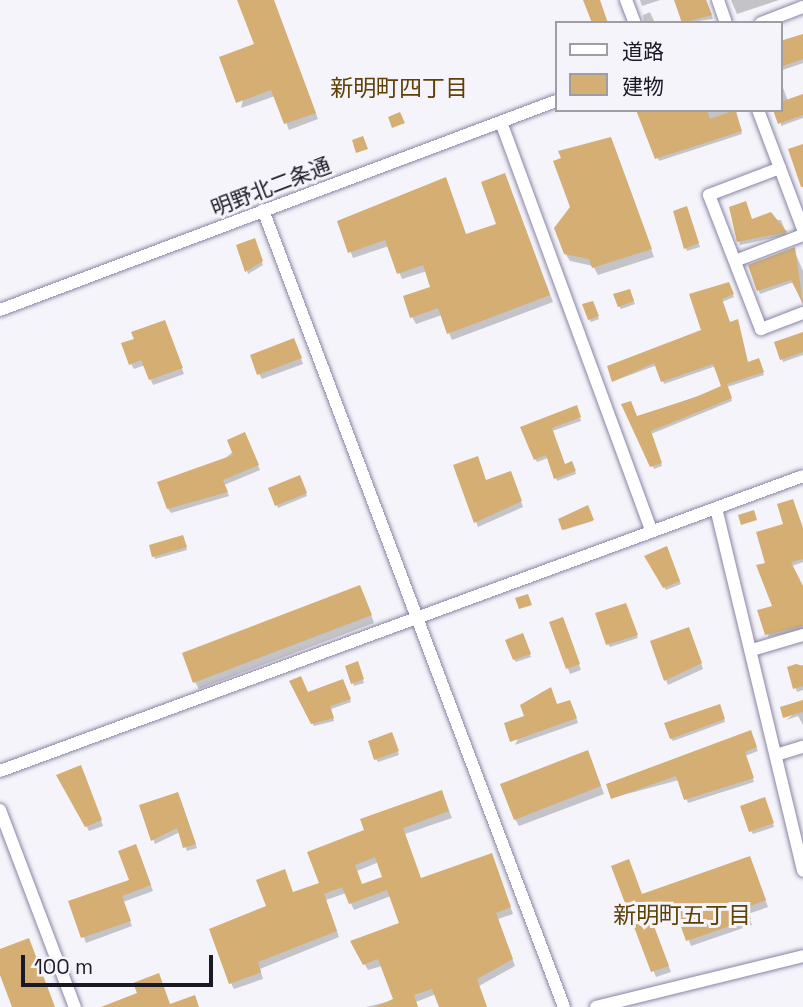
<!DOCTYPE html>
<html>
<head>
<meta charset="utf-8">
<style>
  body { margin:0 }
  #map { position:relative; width:803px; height:1007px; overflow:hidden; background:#f5f4fb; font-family:"Space Grotesk","Noto Sans JP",sans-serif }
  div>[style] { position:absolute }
  .shadow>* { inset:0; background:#0003 }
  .building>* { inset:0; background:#d4ae72 }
  .roads { filter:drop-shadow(0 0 2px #8785a3) drop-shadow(0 0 2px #8785a3) }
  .minor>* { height:12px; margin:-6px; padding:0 6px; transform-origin:6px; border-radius:6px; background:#fff }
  span { translate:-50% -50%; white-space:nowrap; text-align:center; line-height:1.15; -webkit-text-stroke:6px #f5f4fb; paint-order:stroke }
  .street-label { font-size:21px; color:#1b1925 }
  .neighbourhood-label { font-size:23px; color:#5e4105 }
  .legend { position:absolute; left:555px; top:21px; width:228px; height:91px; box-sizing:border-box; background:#f5f4fb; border:2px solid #9e9ca5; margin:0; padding:9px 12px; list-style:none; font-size:21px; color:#1b1925 }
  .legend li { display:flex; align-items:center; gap:14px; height:35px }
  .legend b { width:35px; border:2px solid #9e9ca5 }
  .scale { position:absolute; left:21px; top:955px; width:192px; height:32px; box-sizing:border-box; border:4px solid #1b1925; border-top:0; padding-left:9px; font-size:21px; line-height:24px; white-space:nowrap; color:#1b1925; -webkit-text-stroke:5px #f5f4fb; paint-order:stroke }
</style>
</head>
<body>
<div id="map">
  <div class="shadow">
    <i style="clip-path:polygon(239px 0,273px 0,318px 119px,289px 130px,275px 96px,241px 108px,256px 45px)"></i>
    <i style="clip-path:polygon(640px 0,660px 0,642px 6px)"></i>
    <i style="clip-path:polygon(676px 0,706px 0,713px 19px,684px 23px)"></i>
    <i style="clip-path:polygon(731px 0,779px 0,737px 14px)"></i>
    <i style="clip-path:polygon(650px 12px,655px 23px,644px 23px,643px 15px)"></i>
    <i style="clip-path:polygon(803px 37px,803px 63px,780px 71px,780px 43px)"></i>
    <i style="clip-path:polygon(780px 80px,788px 101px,803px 95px,803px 118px,781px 126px)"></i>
    <i style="clip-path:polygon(637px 110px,736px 110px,742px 134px,659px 161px)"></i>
    <i style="clip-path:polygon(614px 146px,654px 257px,598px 275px,593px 266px,570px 261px,565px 253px)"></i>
    <i style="clip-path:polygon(508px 182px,553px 302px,452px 340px,442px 315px,416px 324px,412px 317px,405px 297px,433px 288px,427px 271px,402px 279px,389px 246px,353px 258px,339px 222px,467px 243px,498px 225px)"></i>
    <i style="clip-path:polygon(731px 208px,752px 221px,781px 220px,787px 235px,740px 245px)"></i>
    <i style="clip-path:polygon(688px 211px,700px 247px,687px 251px,686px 248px)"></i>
    <i style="clip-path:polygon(256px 244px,263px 265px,248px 274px,247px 271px)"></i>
    <i style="clip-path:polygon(794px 250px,803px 271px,803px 306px,794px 282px,760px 294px,750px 266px)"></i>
    <i style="clip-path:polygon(730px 287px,734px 297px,722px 302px,729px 324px,748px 364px,760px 363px,764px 375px,727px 387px,732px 401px,651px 434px,662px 466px,654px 469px,624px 405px,636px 418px,723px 387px,716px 366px,664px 384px,657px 365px,614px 381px,704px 331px,691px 296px)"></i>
    <i style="clip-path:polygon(631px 294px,635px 304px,621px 309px,619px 306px)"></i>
    <i style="clip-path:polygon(594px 306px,599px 319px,591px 322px,589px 319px)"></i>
    <i style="clip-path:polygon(167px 327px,184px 374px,153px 385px,145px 365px,134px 369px,131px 364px)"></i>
    <i style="clip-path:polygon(803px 333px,803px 355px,783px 362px,776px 343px)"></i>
    <i style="clip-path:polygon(297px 346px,303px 364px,262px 379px,259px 374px)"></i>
    <i style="clip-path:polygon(578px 410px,581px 421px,552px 431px,564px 466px,573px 466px,576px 474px,557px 481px,548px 458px,537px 462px,522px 428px)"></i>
    <i style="clip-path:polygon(247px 439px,260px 470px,224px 485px,229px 496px,171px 513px,168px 509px)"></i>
    <i style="clip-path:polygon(456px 466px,486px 482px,513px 478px,523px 507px,478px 527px)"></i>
    <i style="clip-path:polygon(301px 480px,307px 496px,278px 508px,277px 505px)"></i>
    <i style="clip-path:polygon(588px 507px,593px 521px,564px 530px,560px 520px)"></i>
    <i style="clip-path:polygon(803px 532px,803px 562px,792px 566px,803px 588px,803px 629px,768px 637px,774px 607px,767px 564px)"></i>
    <i style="clip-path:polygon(184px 540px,187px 550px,155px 559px,154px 556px)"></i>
    <i style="clip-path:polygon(668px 552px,681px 584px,666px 590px,647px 557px)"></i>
    <i style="clip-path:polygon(364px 595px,374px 623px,199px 689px,195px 682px)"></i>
    <i style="clip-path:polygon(627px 608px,638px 638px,610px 647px,608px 644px)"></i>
    <i style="clip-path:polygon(551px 623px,565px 624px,581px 670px,570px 674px)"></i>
    <i style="clip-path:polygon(691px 634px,703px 669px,668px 685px,666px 680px)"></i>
    <i style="clip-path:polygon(524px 639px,531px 657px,516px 662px,514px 659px)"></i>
    <i style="clip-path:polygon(803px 665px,803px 690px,797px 692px,789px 668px)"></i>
    <i style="clip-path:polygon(359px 667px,364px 683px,354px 686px,353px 683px)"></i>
    <i style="clip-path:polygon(291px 682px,307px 694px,344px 684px,351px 702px,331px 709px,334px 721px,314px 726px)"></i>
    <i style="clip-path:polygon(550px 689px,557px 706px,572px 706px,578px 723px,515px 745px,540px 693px)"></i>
    <i style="clip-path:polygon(803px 707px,803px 725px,798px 716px,786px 720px)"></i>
    <i style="clip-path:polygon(721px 710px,725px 722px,673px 741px,671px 738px)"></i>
    <i style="clip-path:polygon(752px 736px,758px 751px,745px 756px,754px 782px,688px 803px,679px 780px,612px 798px)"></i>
    <i style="clip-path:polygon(393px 738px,399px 755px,378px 762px,376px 759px)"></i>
    <i style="clip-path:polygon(591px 759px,604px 794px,519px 826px,515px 819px)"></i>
    <i style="clip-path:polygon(84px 773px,103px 826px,89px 831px,58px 776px)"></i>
    <i style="clip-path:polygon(180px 798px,197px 848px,187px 851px,180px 832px,155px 844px,141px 806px)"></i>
    <i style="clip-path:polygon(evenodd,444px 798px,452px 818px,405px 834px,421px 880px,494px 861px,513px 914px,498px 919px,515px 966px,479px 986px,487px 1007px,441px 1007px,436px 994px,416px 1002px,418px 1007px,366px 1007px,395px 1000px,382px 966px,368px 970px,352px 942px,401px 924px,391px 896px,354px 910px,346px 893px,326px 900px,339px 937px,260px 969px,263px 979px,234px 989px,231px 983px,268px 907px,321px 884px,444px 798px,379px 862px,385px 878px,362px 886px,357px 871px,379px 862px)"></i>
    <i style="clip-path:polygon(766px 802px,774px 827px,753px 834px,751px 831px)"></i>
    <i style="clip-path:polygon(139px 852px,153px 891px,123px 902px,132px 926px,86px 943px,70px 902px,131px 881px)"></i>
    <i style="clip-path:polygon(750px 858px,768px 907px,748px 914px,752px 925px,691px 946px,677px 910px,651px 919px,671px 972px,656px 977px,613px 867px,642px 896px)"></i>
  </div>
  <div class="building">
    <i style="clip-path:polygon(237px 0,274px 0,316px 113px,284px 124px,271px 90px,236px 103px,219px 57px,254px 44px)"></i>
    <i style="clip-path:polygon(583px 0,600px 0,608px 23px,592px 23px)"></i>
    <i style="clip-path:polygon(674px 0,706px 0,712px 15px,682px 23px)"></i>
    <i style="clip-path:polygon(803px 34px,803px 59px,780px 67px,780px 41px)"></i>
    <i style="clip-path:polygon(803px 94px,803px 115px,778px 124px,773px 110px,780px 110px,780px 102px)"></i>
    <i style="clip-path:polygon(636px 110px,707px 110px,710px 119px,735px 110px,742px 131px,655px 159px)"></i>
    <i style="clip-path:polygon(400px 112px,405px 123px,392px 128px,388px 117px)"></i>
    <i style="clip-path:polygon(363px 136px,368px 149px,356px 153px,352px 140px)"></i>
    <i style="clip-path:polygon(611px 137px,652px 249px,592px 268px,589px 259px,564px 254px,554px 228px,570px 207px,553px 161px,561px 158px,558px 151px)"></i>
    <i style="clip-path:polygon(803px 144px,803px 187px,801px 187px,788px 149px)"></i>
    <i style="clip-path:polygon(505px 173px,550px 295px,447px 334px,438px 308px,410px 318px,403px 296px,430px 287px,423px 265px,397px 274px,385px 240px,348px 253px,337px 221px,446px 177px,466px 234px,496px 224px,481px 182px)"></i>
    <i style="clip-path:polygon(746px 201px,752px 219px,771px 212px,787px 232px,737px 242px,729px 207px)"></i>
    <i style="clip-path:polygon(687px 206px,699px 243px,684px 249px,673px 211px)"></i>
    <i style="clip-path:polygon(255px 238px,263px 261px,245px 272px,236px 245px)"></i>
    <i style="clip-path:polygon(795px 247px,803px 304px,791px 280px,757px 291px,748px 265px)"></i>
    <i style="clip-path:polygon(729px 282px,734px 294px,722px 299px,730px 322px,738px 319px,748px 362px,759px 358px,764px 372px,727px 384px,732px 398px,651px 431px,662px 463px,650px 467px,621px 404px,631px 401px,637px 416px,696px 397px,721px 386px,713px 364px,661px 382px,654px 363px,612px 382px,607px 366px,701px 330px,689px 294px)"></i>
    <i style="clip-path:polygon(630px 289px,634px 301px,618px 307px,613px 294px)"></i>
    <i style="clip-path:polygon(593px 301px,599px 316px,588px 320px,582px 304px)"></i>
    <i style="clip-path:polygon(165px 320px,183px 368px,149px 380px,141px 360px,129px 365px,121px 343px,134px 339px,131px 332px)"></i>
    <i style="clip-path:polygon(803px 332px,803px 352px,780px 360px,774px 342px)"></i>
    <i style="clip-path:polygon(294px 338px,302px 358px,257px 375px,250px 355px)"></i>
    <i style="clip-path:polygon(577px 405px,581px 417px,552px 428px,565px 464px,572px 461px,576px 471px,554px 479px,546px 455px,534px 460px,520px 427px)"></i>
    <i style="clip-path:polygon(245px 432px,259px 465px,223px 480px,228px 492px,167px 509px,157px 482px,233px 455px,227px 440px)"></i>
    <i style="clip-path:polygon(478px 456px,486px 480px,511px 471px,522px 501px,474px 523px,453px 465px)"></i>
    <i style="clip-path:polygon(300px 475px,307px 493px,275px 506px,268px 488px)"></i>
    <i style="clip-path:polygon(793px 499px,803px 528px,803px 559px,791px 562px,803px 586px,803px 626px,765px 635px,757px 610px,772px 606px,756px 565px,765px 563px,756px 532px,783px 524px,777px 504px)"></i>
    <i style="clip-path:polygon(588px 505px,594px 520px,562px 530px,558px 519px)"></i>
    <i style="clip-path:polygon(754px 510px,757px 520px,741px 525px,738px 515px)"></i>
    <i style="clip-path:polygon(183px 535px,187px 547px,152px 557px,149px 545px)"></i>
    <i style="clip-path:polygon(667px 546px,680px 581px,663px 588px,644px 556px)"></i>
    <i style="clip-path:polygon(360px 585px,372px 615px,193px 683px,182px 653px)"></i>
    <i style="clip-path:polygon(528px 594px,532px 605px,519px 609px,515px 598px)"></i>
    <i style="clip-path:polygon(626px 603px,638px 635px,606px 645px,595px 613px)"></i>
    <i style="clip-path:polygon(563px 617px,580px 664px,566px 669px,549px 622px)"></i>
    <i style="clip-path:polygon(689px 627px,702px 663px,664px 681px,650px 641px)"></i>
    <i style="clip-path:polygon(523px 633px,531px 654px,513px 660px,505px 640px)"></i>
    <i style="clip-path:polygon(358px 661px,364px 679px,351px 684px,345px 666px)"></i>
    <i style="clip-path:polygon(796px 664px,803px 666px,803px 686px,793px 689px,787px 667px)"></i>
    <i style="clip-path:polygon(301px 676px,308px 692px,343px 679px,351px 699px,330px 706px,334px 718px,311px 724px,289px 681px)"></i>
    <i style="clip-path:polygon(551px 687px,557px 704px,570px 700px,577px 718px,510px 742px,504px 723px,524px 716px,520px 705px)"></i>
    <i style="clip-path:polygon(803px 700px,803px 712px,783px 718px,780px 707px)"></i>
    <i style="clip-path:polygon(720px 704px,725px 719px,670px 739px,664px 723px)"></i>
    <i style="clip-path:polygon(751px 730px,757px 747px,745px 752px,754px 778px,684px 800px,676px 776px,611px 799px,606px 784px)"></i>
    <i style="clip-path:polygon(392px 732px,399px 751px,374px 760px,368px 741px)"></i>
    <i style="clip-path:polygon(588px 750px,601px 786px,514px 820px,500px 784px)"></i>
    <i style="clip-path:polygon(81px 765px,102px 820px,85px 827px,56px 775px)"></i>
    <i style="clip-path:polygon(evenodd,442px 790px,449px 811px,403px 828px,421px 878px,492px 853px,511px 907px,496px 913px,513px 959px,477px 979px,487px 1007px,439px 1007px,432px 989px,414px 995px,418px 1007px,375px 1007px,393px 999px,378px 959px,363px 965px,350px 941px,399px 923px,387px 890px,349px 904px,342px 887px,324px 894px,337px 931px,258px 962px,261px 972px,229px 984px,209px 929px,266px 906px,256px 880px,285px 869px,293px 892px,319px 883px,307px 852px,364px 830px,360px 819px,442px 790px,375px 857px,382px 877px,362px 884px,355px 865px,375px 857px)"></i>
    <i style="clip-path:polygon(178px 792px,196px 844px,183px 848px,177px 828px,151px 841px,139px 805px)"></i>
    <i style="clip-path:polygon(765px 797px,774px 823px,749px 832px,740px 806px)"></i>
    <i style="clip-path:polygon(136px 844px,151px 885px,122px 896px,131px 921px,81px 938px,68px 901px,129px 880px,118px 851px)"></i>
    <i style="clip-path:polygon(750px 856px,766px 900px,747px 907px,751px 919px,686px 941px,673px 904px,649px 913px,669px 966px,651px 972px,611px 866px,629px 859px,642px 894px)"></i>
    <i style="clip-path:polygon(29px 938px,55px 1007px,12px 1007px,0 975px,0 949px)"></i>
    <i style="clip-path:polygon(159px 973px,170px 1004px,195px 995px,199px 1007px,101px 1007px,137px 993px,133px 983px)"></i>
  </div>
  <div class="roads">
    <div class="minor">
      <i style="left:626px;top:0;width:25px;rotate:69deg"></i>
      <i style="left:718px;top:0;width:24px;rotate:71deg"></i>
      <i style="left:761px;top:23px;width:45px;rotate:-20.9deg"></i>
      <i style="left:758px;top:110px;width:127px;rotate:69.3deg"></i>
      <i style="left:501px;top:122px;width:435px;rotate:69.8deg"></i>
      <i style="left:780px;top:168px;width:76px;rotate:159.2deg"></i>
      <i style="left:709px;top:195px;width:144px;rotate:68.8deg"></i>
      <i style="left:761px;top:329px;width:45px;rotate:-20.9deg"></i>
      <i style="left:263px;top:210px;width:852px;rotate:69.31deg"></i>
      <i style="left:735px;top:261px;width:73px;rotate:-20.9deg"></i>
      <i style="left:0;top:310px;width:594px;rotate:-20.6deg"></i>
      <i style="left:716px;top:508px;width:373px;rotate:76.5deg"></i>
      <i style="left:752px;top:650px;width:53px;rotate:-16.4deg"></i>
      <i style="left:776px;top:755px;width:28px;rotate:-17deg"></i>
      <i style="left:0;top:771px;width:855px;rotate:-20.17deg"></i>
      <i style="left:0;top:810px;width:211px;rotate:69.2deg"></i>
      <i style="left:596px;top:1007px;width:213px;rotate:-13.8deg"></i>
    </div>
  </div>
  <div class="street-label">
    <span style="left:271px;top:187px;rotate:-21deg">明野北二条通</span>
  </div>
  <div class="neighbourhood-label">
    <span style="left:399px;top:88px">新明町四丁目</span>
    <span style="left:682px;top:915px">新明町五丁目</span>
  </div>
  <ul class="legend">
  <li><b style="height:9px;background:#fff"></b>道路</li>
  <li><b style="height:19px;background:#d4ae72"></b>建物</li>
  </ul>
  <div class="scale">100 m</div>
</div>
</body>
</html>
